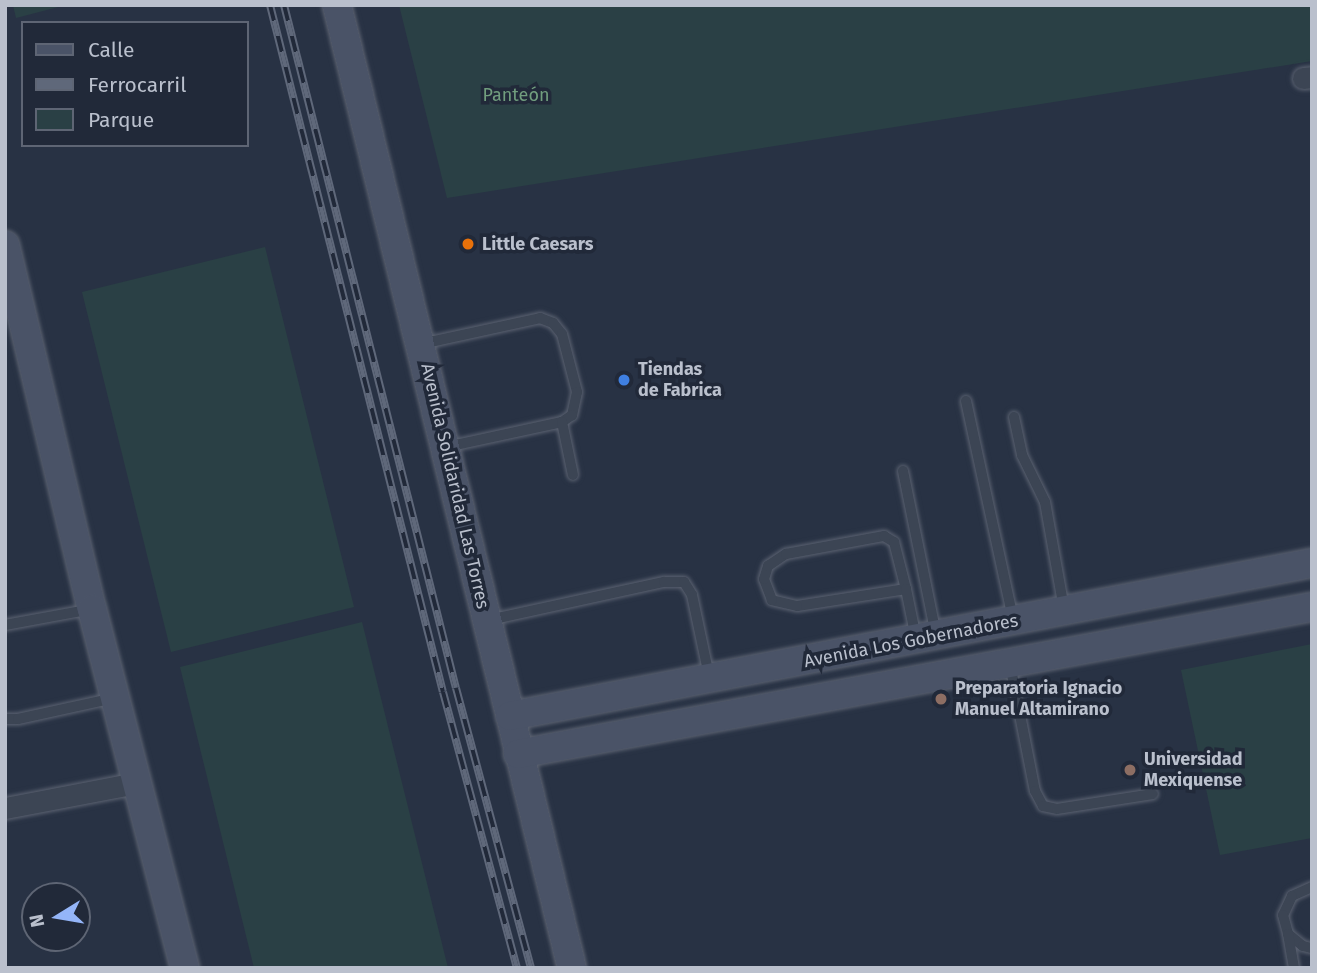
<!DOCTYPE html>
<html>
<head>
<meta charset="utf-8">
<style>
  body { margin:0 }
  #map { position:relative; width:1317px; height:973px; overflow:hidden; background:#283244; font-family:"Fira Sans",sans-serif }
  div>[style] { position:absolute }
  .green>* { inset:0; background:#2a4045 }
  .roads { filter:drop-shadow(0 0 2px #5b6271) drop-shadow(0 0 2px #5b6271) }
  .lane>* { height:10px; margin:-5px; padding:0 5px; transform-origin:5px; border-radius:5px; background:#3c4554 }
  .street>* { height:21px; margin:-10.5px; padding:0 10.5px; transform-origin:10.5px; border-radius:10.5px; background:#3c4554 }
  .secondary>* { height:28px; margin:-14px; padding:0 14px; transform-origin:14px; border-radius:14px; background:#4a5367 }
  .rail>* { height:8px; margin-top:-4px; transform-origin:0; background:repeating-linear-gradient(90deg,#212939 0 16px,#5f687a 0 32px); box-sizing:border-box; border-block:2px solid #5f687a }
  .dots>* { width:19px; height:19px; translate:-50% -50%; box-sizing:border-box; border:4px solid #212939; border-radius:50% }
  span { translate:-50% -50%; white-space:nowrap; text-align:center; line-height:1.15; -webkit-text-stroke:7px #212939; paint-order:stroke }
  .park-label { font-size:18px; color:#719e7e }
  .poi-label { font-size:18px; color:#bac0cd; font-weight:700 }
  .left { translate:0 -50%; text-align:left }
  .street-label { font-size:18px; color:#bac0cd }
  .frame { position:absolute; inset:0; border:7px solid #bac0cd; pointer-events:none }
  .legend { position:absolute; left:21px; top:21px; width:228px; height:126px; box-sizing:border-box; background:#212939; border:2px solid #5e6574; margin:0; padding:9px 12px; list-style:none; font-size:21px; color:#bac0cd }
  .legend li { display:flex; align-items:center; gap:14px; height:35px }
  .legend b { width:35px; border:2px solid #5e6574 }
  .north { position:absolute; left:21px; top:882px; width:70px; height:70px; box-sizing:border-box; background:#212939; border:2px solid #5e6574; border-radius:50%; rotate:259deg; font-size:19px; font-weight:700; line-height:28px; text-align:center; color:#bac0cd }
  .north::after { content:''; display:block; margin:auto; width:24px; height:32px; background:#94b5f8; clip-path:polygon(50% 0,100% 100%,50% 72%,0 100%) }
</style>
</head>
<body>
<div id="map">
  <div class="green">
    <i style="clip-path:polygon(13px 5px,66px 5px,16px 18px)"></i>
    <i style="clip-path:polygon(399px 5px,1312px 5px,1312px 61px,447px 198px)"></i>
    <i style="clip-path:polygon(265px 247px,354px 607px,171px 652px,82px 292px)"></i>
    <i style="clip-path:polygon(362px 622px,448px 968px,254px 968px,180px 667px)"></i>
    <i style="clip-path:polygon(1312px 644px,1312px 838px,1220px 855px,1181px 670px)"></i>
  </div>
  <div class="roads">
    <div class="lane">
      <i style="left:421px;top:344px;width:122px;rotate:-12.3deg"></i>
      <i style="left:540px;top:318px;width:14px;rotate:21deg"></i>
      <i style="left:553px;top:323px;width:14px;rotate:51deg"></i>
      <i style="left:562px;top:334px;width:60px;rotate:75.5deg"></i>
      <i style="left:577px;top:392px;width:24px;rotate:102deg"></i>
      <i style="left:572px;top:415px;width:12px;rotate:145deg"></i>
      <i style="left:562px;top:422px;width:119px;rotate:167.8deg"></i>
      <i style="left:966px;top:401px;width:223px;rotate:77.8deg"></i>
      <i style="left:1014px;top:417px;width:39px;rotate:78deg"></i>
      <i style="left:1022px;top:455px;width:52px;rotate:63.9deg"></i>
      <i style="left:1045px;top:502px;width:109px;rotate:79.9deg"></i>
      <i style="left:562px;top:422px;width:54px;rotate:78.3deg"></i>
      <i style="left:903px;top:471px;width:166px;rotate:78.6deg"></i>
      <i style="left:906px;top:589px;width:110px;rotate:171.1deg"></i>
      <i style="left:797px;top:606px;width:26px;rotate:-167deg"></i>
      <i style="left:772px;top:600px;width:22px;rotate:-111deg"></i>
      <i style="left:764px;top:579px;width:14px;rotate:-73deg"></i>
      <i style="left:768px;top:566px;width:22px;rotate:-34deg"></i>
      <i style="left:786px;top:554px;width:100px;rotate:-10.4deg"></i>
      <i style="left:884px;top:536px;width:12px;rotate:31deg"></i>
      <i style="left:894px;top:542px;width:49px;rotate:75.7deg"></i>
      <i style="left:906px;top:589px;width:50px;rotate:78.5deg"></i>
      <i style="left:489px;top:620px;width:179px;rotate:-12.3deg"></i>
      <i style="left:664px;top:582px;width:20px"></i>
      <i style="left:684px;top:582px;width:15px;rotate:58deg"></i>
      <i style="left:692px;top:595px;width:83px;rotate:78.1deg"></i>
      <i style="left:5px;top:625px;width:88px;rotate:-10.4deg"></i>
      <i style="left:1010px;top:664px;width:129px;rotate:78.9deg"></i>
      <i style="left:1035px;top:791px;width:17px;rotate:62deg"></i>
      <i style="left:1043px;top:806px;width:14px;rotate:12deg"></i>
      <i style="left:1057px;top:809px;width:97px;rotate:-8.9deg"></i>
      <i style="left:5px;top:719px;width:13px"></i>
      <i style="left:18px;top:719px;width:98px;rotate:-12.3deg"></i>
      <i style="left:1312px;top:887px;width:22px;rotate:156deg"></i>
      <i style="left:1292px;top:896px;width:21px;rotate:115deg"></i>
      <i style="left:1283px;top:915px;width:20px;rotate:75deg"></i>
      <i style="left:1288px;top:934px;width:19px;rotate:39deg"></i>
      <i style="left:1303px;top:946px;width:9px;rotate:13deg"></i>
      <i style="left:1288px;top:934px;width:35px;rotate:80deg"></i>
    </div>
    <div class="street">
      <i style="left:1303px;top:78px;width:9px;rotate:-6deg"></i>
      <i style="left:5px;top:808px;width:133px;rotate:-10.8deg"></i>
    </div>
    <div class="secondary">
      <i style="left:337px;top:5px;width:991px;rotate:76.29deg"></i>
      <i style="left:5px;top:245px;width:374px;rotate:76.6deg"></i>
      <i style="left:92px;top:609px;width:371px;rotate:75.5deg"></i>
      <i style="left:510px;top:716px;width:816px;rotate:-10.8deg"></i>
      <i style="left:518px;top:754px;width:807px;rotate:-10.49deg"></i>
    </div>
  </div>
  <div class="rail">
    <i style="left:270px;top:5px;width:708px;rotate:75.87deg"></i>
    <i style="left:443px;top:692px;width:286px;rotate:75deg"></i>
    <i style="left:284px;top:5px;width:704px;rotate:75.87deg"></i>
    <i style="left:456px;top:688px;width:290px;rotate:75deg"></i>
  </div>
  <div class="dots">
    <i style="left:468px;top:244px;background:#e8710a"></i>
    <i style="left:624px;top:380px;background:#3f7fe0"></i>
    <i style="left:941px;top:699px;background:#8d6e63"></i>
    <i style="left:1130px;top:770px;background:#8d6e63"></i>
  </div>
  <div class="park-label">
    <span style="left:516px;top:95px">Panteón</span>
  </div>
  <div class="poi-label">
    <span class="left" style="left:482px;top:244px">Little Caesars</span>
    <span class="left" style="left:638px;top:380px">Tiendas<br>de Fabrica</span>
    <span class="left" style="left:955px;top:699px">Preparatoria Ignacio<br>Manuel Altamirano</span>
    <span class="left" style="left:1144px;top:770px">Universidad<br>Mexiquense</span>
  </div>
  <div class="street-label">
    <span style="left:455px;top:486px;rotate:77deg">Avenida Solidaridad Las Torres</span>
    <span style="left:911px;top:641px;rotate:-11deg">Avenida Los Gobernadores</span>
  </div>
  <div class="frame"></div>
  <ul class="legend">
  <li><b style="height:9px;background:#4a5367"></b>Calle</li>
  <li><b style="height:9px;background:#5f687a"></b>Ferrocarril</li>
  <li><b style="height:19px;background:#2a4045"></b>Parque</li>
  </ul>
  <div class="north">N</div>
</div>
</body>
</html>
